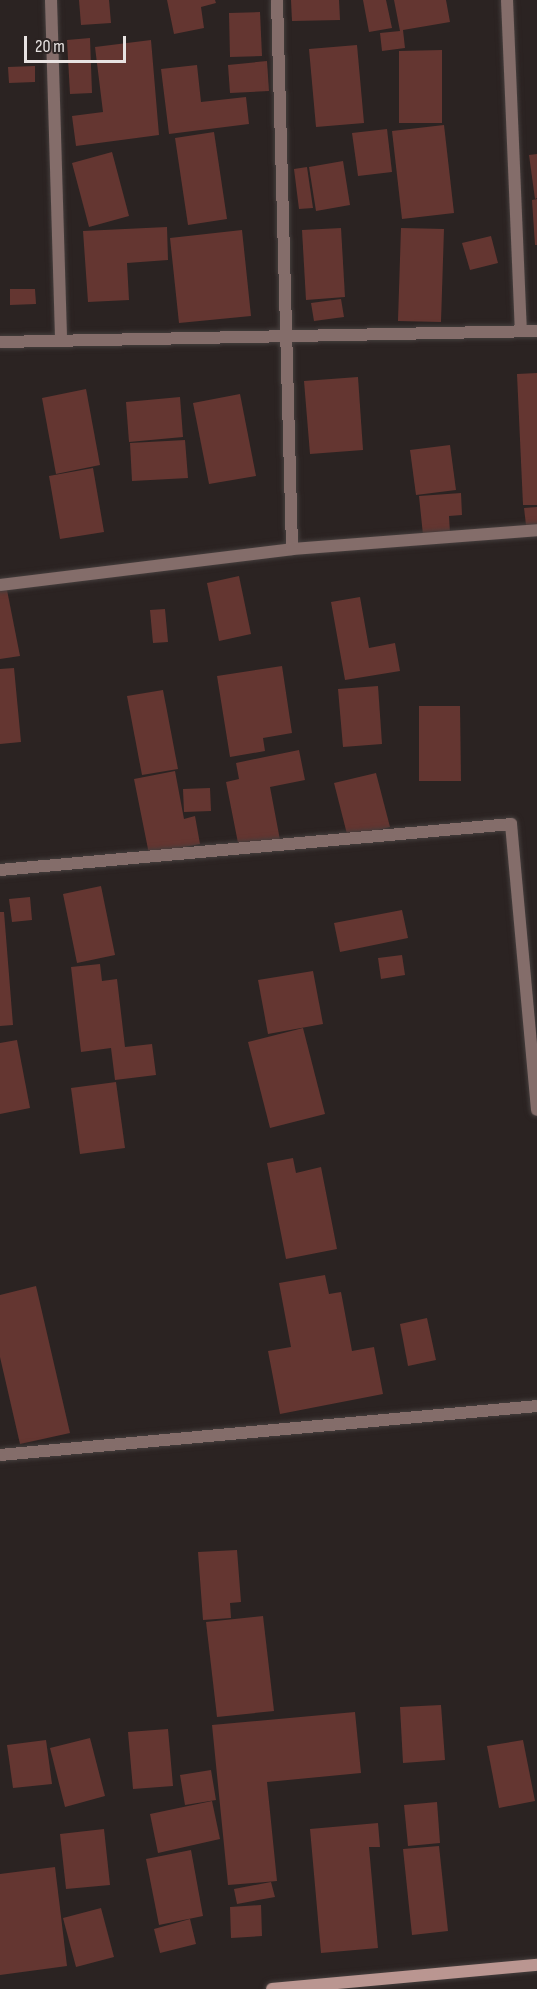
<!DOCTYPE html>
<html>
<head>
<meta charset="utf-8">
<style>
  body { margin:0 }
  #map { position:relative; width:537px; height:1989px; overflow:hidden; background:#2b2322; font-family:"Sofia Sans Condensed",sans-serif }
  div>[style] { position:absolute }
  .building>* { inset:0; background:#643631 }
  .roads { filter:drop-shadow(0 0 2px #453e3d) drop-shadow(0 0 2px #453e3d) }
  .street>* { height:12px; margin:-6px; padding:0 6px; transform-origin:6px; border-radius:6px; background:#846d6a }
  .secondary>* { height:12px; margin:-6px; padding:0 6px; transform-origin:6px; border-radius:6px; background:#ba9691 }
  span { translate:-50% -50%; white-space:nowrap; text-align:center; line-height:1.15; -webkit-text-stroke:4.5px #2b2322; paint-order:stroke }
  .scale { position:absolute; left:24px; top:36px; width:102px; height:27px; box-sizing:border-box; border:3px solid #e8e3e2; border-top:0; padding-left:8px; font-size:18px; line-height:21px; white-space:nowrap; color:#e8e3e2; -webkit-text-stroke:4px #2b2322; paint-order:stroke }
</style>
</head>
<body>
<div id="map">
  <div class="building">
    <i style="clip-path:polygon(79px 0,109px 0,111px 23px,81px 25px)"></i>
    <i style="clip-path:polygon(167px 0,215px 0,216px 3px,201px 7px,204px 28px,174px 34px)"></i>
    <i style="clip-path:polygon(291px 0,339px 0,340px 20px,292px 21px)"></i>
    <i style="clip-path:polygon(363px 0,386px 0,392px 28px,369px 32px)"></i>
    <i style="clip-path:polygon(394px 0,446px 0,450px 22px,403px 30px,405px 48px,382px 51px,380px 33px,400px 31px)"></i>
    <i style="clip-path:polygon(260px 12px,262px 56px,230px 57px,229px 13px)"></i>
    <i style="clip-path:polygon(90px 38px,92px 93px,70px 94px,67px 40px)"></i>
    <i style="clip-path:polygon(151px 40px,159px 135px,76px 146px,72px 116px,103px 112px,95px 47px)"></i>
    <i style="clip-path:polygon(357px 45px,364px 123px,316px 127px,309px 49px)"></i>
    <i style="clip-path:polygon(442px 50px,442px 123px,399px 123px,399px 51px)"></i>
    <i style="clip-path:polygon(267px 61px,269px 91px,230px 93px,228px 65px)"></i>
    <i style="clip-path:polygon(197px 65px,201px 102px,246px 97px,249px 124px,169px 134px,161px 69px)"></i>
    <i style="clip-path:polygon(35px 66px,35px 82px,9px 83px,8px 67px)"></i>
    <i style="clip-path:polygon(444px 125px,454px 213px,402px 219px,392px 131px)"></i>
    <i style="clip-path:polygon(387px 129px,392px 172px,358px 176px,352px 133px)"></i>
    <i style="clip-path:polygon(214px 132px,227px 219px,188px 225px,175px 138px)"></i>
    <i style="clip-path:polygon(112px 152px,129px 216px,89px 227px,72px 163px)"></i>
    <i style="clip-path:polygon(537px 154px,537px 198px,535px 199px,529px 155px)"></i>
    <i style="clip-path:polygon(343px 161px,350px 205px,316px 211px,309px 167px)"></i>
    <i style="clip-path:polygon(307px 167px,313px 208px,299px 209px,294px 169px)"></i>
    <i style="clip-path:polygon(537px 199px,537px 245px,535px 245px,532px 200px)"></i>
    <i style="clip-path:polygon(167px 227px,168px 260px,127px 263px,129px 300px,88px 302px,83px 231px)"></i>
    <i style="clip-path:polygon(341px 228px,345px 297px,306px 300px,302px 230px)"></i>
    <i style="clip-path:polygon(401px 228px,444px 229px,441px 322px,398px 321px)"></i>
    <i style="clip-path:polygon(242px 230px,251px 316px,179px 323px,170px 238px)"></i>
    <i style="clip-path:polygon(491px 236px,498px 263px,470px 270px,462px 243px)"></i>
    <i style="clip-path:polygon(10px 289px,35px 289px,36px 304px,10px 305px)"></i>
    <i style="clip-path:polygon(341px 299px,344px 317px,314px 321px,311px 303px)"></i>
    <i style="clip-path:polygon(537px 373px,537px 505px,523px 505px,517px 374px)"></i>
    <i style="clip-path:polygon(358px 377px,363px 450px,310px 454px,304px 381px)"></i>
    <i style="clip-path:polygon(86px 389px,100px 465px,56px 474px,42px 398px)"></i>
    <i style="clip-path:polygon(240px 394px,256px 476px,209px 484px,193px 403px)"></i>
    <i style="clip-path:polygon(180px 397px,183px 437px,129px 442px,126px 402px)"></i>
    <i style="clip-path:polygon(185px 440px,188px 478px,132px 481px,130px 443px)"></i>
    <i style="clip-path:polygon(450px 445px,456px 490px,416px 495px,410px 450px)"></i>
    <i style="clip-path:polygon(93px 468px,104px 532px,60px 539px,49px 476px)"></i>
    <i style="clip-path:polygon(461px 493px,462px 515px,449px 516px,450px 533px,423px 535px,419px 496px)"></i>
    <i style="clip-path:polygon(537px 507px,537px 524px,526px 525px,524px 508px)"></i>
    <i style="clip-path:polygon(239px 576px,251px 634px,219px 641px,207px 583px)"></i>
    <i style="clip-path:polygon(7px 590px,20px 656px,0 659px,0 591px)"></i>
    <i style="clip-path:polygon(360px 597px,369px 648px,395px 643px,400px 671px,345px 680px,331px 602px)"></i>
    <i style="clip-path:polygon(165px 609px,168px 642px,153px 643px,150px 610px)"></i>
    <i style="clip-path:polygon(282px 666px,292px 733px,263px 738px,265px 751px,230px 757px,217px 676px)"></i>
    <i style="clip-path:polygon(14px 668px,21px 742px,0 744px,0 669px)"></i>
    <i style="clip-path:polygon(378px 686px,382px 744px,343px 747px,338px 689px)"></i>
    <i style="clip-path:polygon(163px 690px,178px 769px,142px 775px,127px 696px)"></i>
    <i style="clip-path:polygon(419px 706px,460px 706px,461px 781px,419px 781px)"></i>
    <i style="clip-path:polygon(299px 750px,305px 780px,270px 787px,280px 840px,239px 848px,226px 782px,239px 779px,236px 763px)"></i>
    <i style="clip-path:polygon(175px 771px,184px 819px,195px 816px,200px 844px,149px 854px,134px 779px)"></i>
    <i style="clip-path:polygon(376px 773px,390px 827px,348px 838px,334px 783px)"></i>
    <i style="clip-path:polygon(210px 788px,211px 811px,184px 812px,183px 789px)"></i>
    <i style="clip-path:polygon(101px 886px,115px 955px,77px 963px,63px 894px)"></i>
    <i style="clip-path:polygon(30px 897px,32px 920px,12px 922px,9px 899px)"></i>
    <i style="clip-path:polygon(402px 910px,408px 938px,340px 952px,334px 923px)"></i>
    <i style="clip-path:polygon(0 912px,4px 912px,13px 1025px,0 1026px)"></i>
    <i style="clip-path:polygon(402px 955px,405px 975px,381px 979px,378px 958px)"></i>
    <i style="clip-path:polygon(100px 964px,102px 981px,117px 979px,125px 1047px,152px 1044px,156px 1075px,115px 1080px,111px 1048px,81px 1052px,71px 967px)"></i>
    <i style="clip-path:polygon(313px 971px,323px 1024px,268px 1034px,258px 980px)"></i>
    <i style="clip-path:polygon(303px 1028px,325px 1114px,270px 1128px,248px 1042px)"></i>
    <i style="clip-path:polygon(17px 1040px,30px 1108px,0 1114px,0 1043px)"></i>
    <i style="clip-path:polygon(116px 1082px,125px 1148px,80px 1154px,71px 1088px)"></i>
    <i style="clip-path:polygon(293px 1158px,296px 1173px,321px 1167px,337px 1249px,286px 1259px,267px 1163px)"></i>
    <i style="clip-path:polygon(325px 1275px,329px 1294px,341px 1292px,352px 1351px,374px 1347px,383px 1394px,280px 1414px,268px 1351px,291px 1347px,279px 1283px)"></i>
    <i style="clip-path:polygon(36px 1286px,70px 1433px,20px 1444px,0 1357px,0 1295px)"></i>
    <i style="clip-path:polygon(427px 1318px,436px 1360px,408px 1366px,400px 1324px)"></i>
    <i style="clip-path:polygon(237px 1550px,241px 1602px,230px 1603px,231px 1618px,203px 1620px,198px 1552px)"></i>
    <i style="clip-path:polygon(263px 1616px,274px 1711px,217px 1717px,206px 1622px)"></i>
    <i style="clip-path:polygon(441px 1705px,445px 1760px,403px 1763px,400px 1707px)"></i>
    <i style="clip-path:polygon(355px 1712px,361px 1773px,267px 1782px,277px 1881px,228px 1885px,212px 1725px)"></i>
    <i style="clip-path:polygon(168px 1729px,173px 1786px,133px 1789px,128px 1732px)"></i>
    <i style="clip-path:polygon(90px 1738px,105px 1796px,65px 1807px,50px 1748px)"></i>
    <i style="clip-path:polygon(46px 1740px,52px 1784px,13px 1788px,7px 1745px)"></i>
    <i style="clip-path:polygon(523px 1740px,535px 1801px,499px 1808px,487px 1746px)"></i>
    <i style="clip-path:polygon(211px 1770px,216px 1800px,185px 1805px,180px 1775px)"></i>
    <i style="clip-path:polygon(212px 1801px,220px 1839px,158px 1853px,150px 1814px)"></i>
    <i style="clip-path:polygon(437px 1802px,440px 1843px,408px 1846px,404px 1805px)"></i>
    <i style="clip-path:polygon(378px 1823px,380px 1847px,369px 1847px,378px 1948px,321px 1953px,310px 1829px)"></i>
    <i style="clip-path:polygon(104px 1829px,110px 1885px,66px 1889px,60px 1834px)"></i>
    <i style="clip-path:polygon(439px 1846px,448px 1931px,412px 1935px,403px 1849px)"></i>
    <i style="clip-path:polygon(191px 1850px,203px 1916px,159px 1925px,146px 1859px)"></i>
    <i style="clip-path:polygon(55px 1867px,67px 1966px,0 1975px,0 1874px)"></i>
    <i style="clip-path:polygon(271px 1882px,275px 1897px,237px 1904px,234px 1889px)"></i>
    <i style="clip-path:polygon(261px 1905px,262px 1936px,231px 1938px,230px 1907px)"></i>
    <i style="clip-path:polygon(101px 1908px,114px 1957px,76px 1967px,63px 1918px)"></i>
    <i style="clip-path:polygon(190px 1919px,196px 1944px,160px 1953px,154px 1929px)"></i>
  </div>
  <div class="roads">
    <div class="street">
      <i style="left:51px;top:0;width:341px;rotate:88.3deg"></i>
      <i style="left:277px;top:0;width:549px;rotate:88.43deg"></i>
      <i style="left:507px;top:0;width:331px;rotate:87.6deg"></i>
      <i style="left:0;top:342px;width:537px;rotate:-1.17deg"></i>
      <i style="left:0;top:585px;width:294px;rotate:-7deg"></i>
      <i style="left:292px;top:549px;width:246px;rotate:-4.4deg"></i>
      <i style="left:0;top:870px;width:513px;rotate:-5.14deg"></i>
      <i style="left:511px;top:824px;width:287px;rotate:84.8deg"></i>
      <i style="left:0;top:1455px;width:539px;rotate:-5.21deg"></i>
    </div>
    <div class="secondary">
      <i style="left:272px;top:1989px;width:266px;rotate:-5.2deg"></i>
    </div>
  </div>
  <div class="scale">20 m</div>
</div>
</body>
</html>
